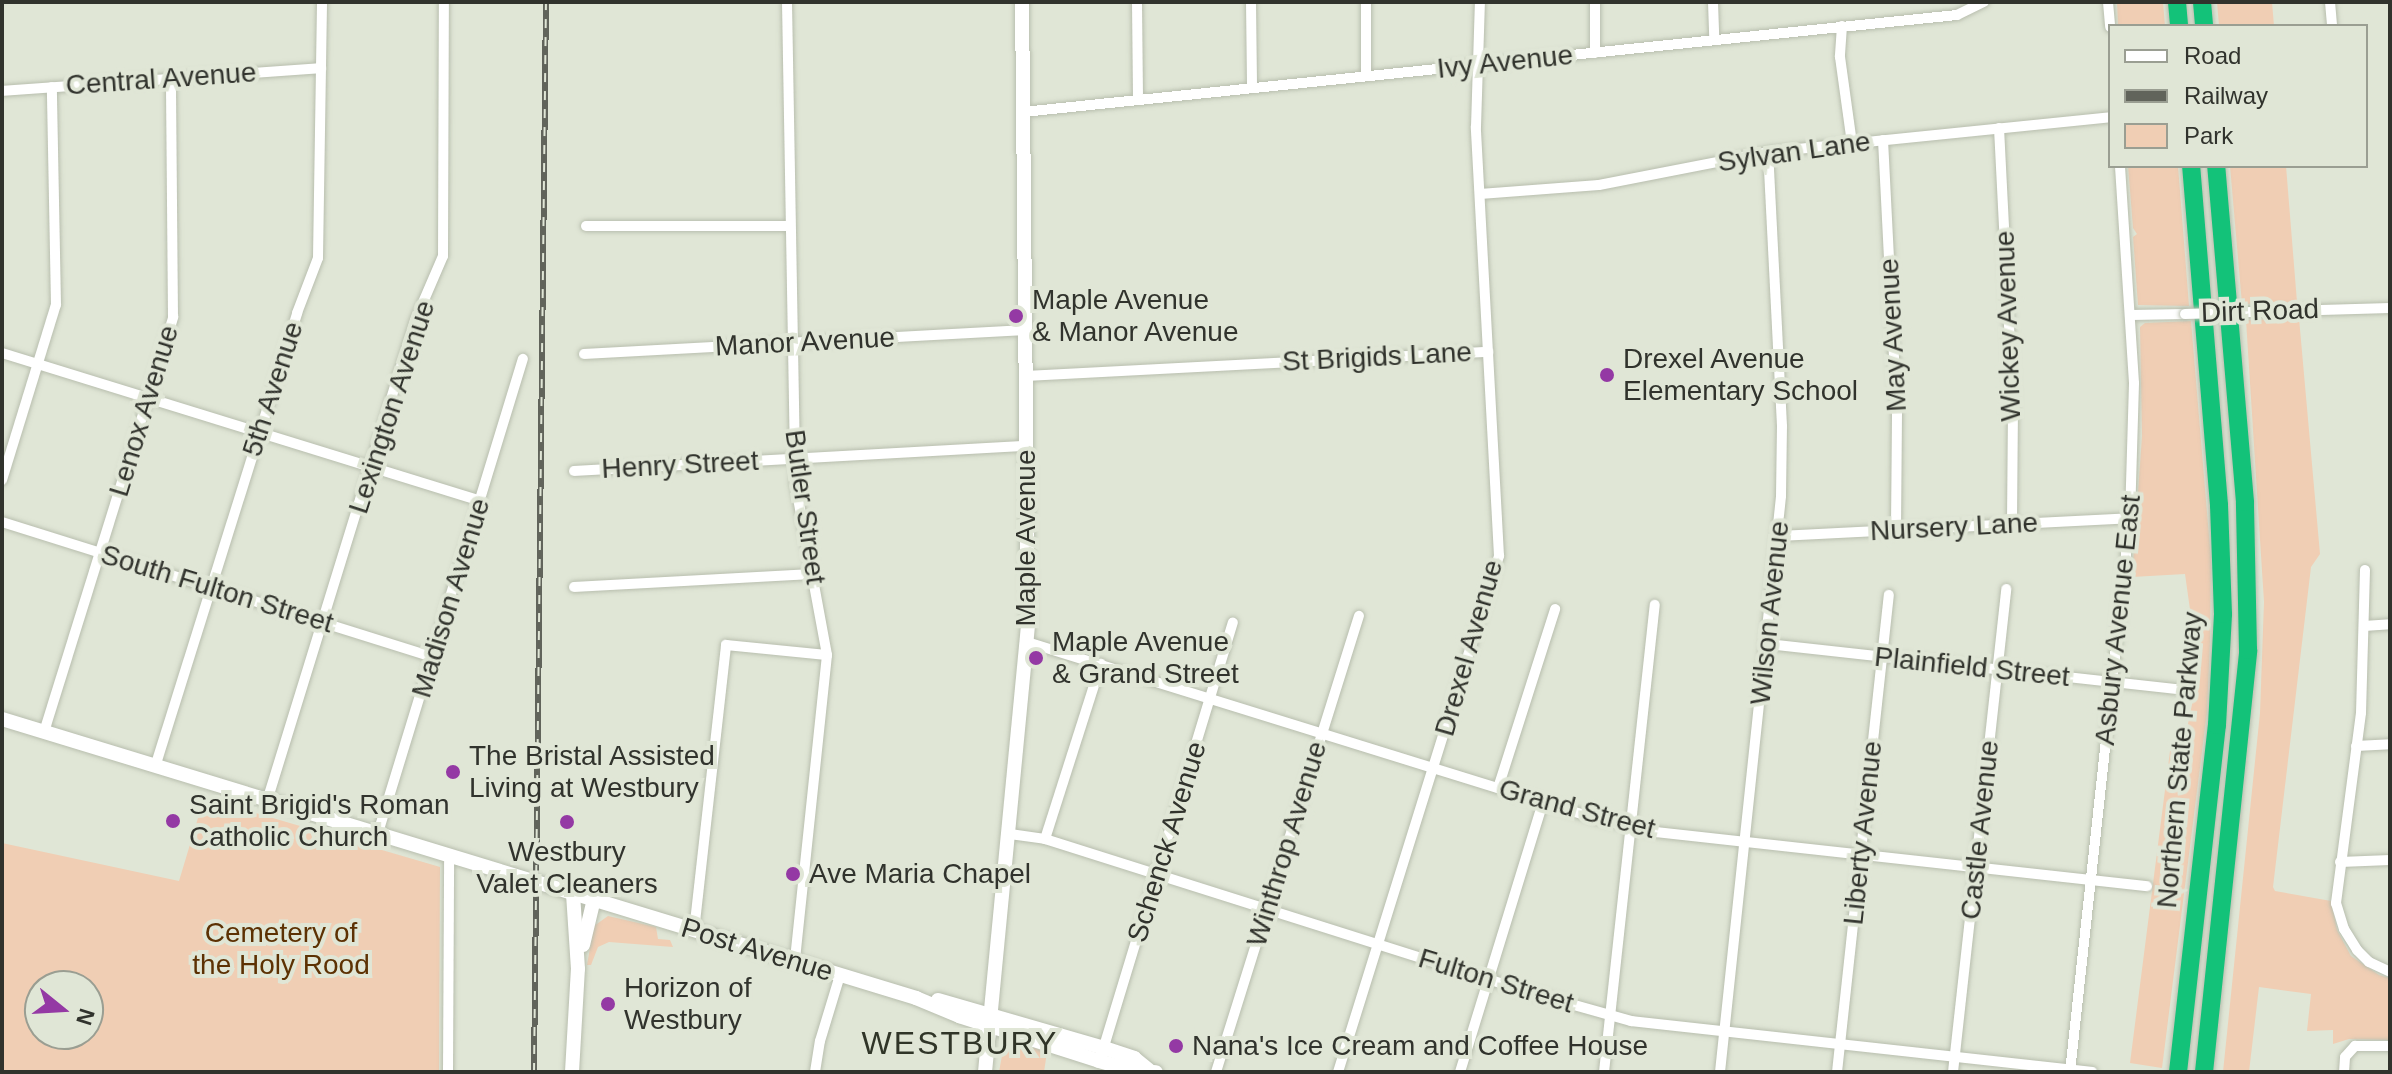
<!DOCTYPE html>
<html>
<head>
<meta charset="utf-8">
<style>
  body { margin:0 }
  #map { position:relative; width:2392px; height:1074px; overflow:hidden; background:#e0e6d6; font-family:Helvetica,sans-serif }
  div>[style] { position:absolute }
  .green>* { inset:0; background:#f0ceb4 }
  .roads { filter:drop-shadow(0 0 2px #b8beae) drop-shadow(0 0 2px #b8beae) }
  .street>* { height:10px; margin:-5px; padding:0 5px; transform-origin:5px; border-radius:5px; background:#fff }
  .secondary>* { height:14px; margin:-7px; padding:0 7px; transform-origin:7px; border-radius:7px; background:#fff }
  .highway>* { height:18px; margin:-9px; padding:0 9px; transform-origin:9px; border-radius:9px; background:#13c279 }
  .rail>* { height:6px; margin-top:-3px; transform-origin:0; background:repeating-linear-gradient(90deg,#e0e6d6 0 9px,#61645b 0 18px); box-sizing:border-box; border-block:2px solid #61645b }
  .bridges { filter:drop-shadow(0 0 2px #b8beae) drop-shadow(0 0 2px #b8beae) }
  .street-bridge>* { height:10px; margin:-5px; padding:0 5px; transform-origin:5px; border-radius:5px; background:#fff }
  .dots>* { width:22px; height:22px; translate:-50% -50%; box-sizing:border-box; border:4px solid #e0e6d6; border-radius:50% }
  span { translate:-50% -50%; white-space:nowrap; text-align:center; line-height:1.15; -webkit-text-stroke:8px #e0e6d6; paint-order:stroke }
  .street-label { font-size:28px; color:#31332d }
  .poi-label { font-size:28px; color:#31332d }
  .left { translate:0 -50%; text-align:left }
  .park-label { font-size:28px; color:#5c3103 }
  .quarter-label { font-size:32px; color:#303528; letter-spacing:2px }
  .frame { position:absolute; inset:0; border:4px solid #31332d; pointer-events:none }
  .legend { position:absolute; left:2108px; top:24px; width:260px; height:144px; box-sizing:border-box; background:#e0e6d6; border:2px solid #9a9e92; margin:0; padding:10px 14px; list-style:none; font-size:24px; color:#31332d }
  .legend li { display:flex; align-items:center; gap:16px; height:40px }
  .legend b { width:40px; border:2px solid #9a9e92 }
  .north { position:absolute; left:24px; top:970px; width:80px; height:80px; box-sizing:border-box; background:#e0e6d6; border:2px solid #9a9e92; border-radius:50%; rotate:108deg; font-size:22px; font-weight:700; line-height:32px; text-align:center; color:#31332d }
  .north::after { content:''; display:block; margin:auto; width:28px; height:36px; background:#9439a4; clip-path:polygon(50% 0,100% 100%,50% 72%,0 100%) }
</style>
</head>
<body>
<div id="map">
  <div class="green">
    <i style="clip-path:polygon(2117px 2px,2163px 2px,2165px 26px,2118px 26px)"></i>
    <i style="clip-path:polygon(2217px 2px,2272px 2px,2274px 26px,2219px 26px)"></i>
    <i style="clip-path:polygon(2128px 166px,2178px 166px,2189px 306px,2138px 305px,2133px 237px,2137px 234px,2133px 228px)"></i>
    <i style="clip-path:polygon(2230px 166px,2286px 166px,2297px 302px,2242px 304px)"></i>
    <i style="clip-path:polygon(2299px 318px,2320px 554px,2311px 567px,2273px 887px,2275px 891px,2331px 901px,2337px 930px,2351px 956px,2379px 975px,2390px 978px,2390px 1040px,2349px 1039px,2333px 1044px,2333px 1030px,2307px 1031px,2311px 994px,2259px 987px,2249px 1072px,2223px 1072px,2260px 713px,2264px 602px,2246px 320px)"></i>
    <i style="clip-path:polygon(2191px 321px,2211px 560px,2210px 641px,2207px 712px,2162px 1068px,2130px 1063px,2170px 751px,2181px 751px,2184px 743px,2194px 695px,2196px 652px,2185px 574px,2132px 577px,2142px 436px,2140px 327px,2145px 323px)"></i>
    <i style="clip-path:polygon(evenodd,204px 798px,440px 867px,439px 1072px,2px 1072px,2px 843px,179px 881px,204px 798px,40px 986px,88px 986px,88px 1034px,40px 1034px,40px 986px)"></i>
    <i style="clip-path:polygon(608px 916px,656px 927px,658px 939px,670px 940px,673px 947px,609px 942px,598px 947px,591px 965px,587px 965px,594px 926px)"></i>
    <i style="clip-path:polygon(1005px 1039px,1047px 1052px,1044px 1072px,999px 1072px)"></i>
  </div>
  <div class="roads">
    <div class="street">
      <i style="left:787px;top:2px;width:480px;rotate:89deg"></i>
      <i style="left:795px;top:482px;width:176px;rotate:79.5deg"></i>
      <i style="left:827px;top:655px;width:308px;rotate:96deg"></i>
      <i style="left:1137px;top:2px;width:97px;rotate:89.4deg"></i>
      <i style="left:1251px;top:2px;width:85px;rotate:89.3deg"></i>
      <i style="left:1366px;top:2px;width:74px;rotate:90deg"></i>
      <i style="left:1595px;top:2px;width:51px;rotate:90deg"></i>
      <i style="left:1713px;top:2px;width:38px;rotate:88deg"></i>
      <i style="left:2108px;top:2px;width:25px;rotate:85deg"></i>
      <i style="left:2330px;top:2px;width:24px;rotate:85deg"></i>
      <i style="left:1842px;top:26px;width:31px;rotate:94deg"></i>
      <i style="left:1840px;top:57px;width:87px;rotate:82.1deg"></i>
      <i style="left:2px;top:91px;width:320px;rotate:-4.1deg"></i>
      <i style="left:1023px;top:112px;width:939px;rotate:-5.93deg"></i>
      <i style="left:1957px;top:15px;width:30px;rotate:-26deg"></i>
      <i style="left:1999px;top:128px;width:279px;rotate:87.1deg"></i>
      <i style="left:2013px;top:407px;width:116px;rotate:90.5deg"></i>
      <i style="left:1883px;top:140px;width:274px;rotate:87.1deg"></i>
      <i style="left:1897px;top:414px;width:115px;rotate:90.5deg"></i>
      <i style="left:1480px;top:194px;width:119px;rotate:-4.3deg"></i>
      <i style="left:1599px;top:185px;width:172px;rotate:-11deg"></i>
      <i style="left:1768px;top:152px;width:344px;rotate:-5.8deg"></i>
      <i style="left:586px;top:226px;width:204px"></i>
      <i style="left:2252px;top:312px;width:138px;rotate:-1.7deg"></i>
      <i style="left:2131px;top:315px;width:54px;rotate:-1.1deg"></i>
      <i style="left:2px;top:353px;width:501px;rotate:17.17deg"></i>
      <i style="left:584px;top:354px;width:442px;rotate:-3.1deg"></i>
      <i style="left:1026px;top:376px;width:463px;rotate:-3deg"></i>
      <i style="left:574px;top:471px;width:453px;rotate:-3.2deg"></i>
      <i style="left:2px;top:480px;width:183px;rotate:-72.9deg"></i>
      <i style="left:56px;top:305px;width:218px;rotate:-91.1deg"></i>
      <i style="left:2px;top:522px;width:452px;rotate:17.4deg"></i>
      <i style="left:1779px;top:536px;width:351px;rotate:-2.9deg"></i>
      <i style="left:2365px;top:570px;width:143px;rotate:91.6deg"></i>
      <i style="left:2361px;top:713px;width:192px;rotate:97.5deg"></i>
      <i style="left:2336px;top:903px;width:27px;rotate:73deg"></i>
      <i style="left:2344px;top:929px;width:25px;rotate:58deg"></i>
      <i style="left:2357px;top:950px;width:17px;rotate:45deg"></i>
      <i style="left:2369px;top:962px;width:23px;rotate:25deg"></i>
      <i style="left:574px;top:587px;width:238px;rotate:-3.1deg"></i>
      <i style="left:2364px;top:626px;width:26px;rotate:-4deg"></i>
      <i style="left:1027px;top:642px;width:594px;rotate:17.24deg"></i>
      <i style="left:1594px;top:818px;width:64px;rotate:12.7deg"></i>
      <i style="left:1656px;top:832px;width:494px;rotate:6.3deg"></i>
      <i style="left:1768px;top:644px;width:411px;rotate:6.3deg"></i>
      <i style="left:44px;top:732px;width:435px;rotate:-72.7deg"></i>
      <i style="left:173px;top:317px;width:238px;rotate:-90.5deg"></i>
      <i style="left:2356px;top:746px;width:34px;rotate:-3deg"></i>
      <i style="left:155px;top:767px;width:476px;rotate:-72.6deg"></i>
      <i style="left:297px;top:313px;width:59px;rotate:-69.1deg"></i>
      <i style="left:318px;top:258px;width:256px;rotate:-89.1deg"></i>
      <i style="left:1498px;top:788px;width:188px;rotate:-72.3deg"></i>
      <i style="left:267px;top:801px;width:502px;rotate:-72.86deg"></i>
      <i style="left:415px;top:321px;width:71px;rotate:-66.7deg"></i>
      <i style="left:443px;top:256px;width:254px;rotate:-89.8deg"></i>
      <i style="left:1010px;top:834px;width:35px;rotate:8deg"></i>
      <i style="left:1045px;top:839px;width:514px;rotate:17.55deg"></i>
      <i style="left:1535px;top:994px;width:100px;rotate:15.7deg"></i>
      <i style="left:1631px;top:1021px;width:464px;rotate:6.3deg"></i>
      <i style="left:377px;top:836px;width:499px;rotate:-73deg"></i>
      <i style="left:1045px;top:839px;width:184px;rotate:-72.3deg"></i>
      <i style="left:2340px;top:862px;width:50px;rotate:-2.3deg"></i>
      <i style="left:694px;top:931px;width:288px;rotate:-83.6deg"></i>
      <i style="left:726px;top:645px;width:101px;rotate:5.7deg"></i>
      <i style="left:1102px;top:1053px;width:450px;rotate:-73.1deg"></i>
      <i style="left:448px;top:1072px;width:216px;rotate:-89.7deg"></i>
      <i style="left:815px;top:1072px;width:31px;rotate:-81deg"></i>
      <i style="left:820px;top:1041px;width:69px;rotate:-73.1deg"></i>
      <i style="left:1216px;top:1072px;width:478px;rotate:-72.6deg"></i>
      <i style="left:1338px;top:1072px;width:541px;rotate:-72.67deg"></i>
      <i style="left:1499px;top:556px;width:430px;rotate:-93.1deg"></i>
      <i style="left:1476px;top:127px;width:125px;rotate:-88.2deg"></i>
      <i style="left:1460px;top:1072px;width:282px;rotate:-72.9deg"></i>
      <i style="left:1604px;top:1072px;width:470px;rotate:-83.8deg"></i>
      <i style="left:1720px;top:1072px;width:579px;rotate:-83.95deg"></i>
      <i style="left:1781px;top:496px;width:70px;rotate:-89.2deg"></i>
      <i style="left:1782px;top:426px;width:274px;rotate:-92.9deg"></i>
      <i style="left:1837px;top:1072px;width:480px;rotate:-83.8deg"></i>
      <i style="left:1953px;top:1072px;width:486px;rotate:-83.7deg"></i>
      <i style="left:2070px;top:1072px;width:557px;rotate:-83.82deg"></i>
      <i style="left:2130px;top:518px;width:135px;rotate:-88.3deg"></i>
      <i style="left:2134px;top:383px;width:217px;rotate:-93.7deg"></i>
      <i style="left:2344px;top:1072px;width:15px;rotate:-86deg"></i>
      <i style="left:2345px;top:1057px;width:15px;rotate:-48deg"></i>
      <i style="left:2355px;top:1046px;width:35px"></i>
    </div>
    <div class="secondary">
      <i style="left:2px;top:719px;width:956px;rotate:16.97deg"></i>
      <i style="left:916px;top:998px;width:47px;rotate:22.7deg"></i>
      <i style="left:959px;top:1016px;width:147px;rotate:17.8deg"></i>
      <i style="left:1099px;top:1061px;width:33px;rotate:16deg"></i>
      <i style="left:1131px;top:1070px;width:25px;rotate:5deg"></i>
      <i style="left:583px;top:945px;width:47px;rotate:-76.6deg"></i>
      <i style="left:938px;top:1000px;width:173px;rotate:16.1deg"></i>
      <i style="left:1104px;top:1048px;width:32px;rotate:18deg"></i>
      <i style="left:1134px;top:1058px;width:19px;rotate:39deg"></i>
      <i style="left:572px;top:1072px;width:103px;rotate:-86.7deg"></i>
      <i style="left:578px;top:969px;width:76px;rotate:-93.8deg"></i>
      <i style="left:985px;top:1072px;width:452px;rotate:-84.5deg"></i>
      <i style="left:1028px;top:622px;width:620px;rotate:-90.55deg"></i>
    </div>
    <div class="highway">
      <i style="left:2177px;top:2px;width:24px;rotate:85deg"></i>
      <i style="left:2202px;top:2px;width:24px;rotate:85deg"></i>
      <i style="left:2178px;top:1072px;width:349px;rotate:-83.6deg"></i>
      <i style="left:2217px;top:725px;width:111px;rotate:-86.9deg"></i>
      <i style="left:2223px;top:614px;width:109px;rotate:-92.1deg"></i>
      <i style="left:2219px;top:505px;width:340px;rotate:-94.7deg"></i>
      <i style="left:2204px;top:1072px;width:424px;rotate:-84deg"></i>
      <i style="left:2248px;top:650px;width:148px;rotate:-91.2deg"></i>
      <i style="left:2245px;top:502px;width:337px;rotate:-94.9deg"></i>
    </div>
  </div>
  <div class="rail">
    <i style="left:534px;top:1072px;width:1070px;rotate:-89.36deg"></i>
  </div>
  <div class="bridges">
    <div class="street-bridge">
      <i style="left:2185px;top:314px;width:67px;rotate:-1.7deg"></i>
    </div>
  </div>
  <div class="dots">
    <i style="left:1016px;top:316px;background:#9439a4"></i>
    <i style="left:1607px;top:375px;background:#9439a4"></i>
    <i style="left:1036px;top:658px;background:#9439a4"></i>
    <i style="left:453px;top:772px;background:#9439a4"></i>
    <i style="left:173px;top:821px;background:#9439a4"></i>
    <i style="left:567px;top:822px;background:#9439a4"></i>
    <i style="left:793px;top:874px;background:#9439a4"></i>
    <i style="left:608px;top:1004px;background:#9439a4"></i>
    <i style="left:1176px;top:1046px;background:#9439a4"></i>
  </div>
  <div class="street-label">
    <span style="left:1505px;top:62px;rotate:-6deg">Ivy Avenue</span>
    <span style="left:161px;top:79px;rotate:-4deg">Central Avenue</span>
    <span style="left:1794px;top:152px;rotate:-8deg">Sylvan Lane</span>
    <span style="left:2260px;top:311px;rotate:-2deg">Dirt Road</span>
    <span style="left:2008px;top:326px;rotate:-92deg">Wickey Avenue</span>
    <span style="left:1893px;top:335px;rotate:-93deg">May Avenue</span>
    <span style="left:805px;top:342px;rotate:-3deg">Manor Avenue</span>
    <span style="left:1377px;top:357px;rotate:-3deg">St Brigids Lane</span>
    <span style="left:273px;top:389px;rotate:-72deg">5th Avenue</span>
    <span style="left:392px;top:407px;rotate:-72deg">Lexington Avenue</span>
    <span style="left:144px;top:411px;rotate:-73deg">Lenox Avenue</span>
    <span style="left:680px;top:465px;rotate:-3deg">Henry Street</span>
    <span style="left:805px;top:507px;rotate:82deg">Butler Street</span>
    <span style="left:1954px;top:527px;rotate:-3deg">Nursery Lane</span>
    <span style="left:1026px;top:538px;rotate:-90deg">Maple Avenue</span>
    <span style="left:217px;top:589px;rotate:17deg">South Fulton Street</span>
    <span style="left:451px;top:598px;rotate:-73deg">Madison Avenue</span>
    <span style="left:1770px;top:613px;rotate:-84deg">Wilson Avenue</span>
    <span style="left:2118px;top:620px;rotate:-84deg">Asbury Avenue East</span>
    <span style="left:1469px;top:648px;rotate:-74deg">Drexel Avenue</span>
    <span style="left:1972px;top:667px;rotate:6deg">Plainfield Street</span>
    <span style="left:2180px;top:760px;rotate:-85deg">Northern State Parkway</span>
    <span style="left:1577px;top:809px;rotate:15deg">Grand Street</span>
    <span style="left:1980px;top:830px;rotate:-84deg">Castle Avenue</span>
    <span style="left:1863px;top:833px;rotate:-84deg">Liberty Avenue</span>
    <span style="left:1167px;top:842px;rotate:-73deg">Schenck Avenue</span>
    <span style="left:1287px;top:844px;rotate:-73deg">Winthrop Avenue</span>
    <span style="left:757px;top:950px;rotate:17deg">Post Avenue</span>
    <span style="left:1496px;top:981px;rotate:17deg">Fulton Street</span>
  </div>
  <div class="poi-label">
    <span class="left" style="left:1032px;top:316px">Maple Avenue<br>&amp; Manor Avenue</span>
    <span class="left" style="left:1623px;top:375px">Drexel Avenue<br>Elementary School</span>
    <span class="left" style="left:1052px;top:658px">Maple Avenue<br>&amp; Grand Street</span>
    <span class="left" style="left:469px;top:772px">The Bristal Assisted<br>Living at Westbury</span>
    <span class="left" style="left:189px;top:821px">Saint Brigid's Roman<br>Catholic Church</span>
    <span style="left:567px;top:868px">Westbury<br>Valet Cleaners</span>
    <span class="left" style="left:809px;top:874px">Ave Maria Chapel</span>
    <span class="left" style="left:624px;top:1004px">Horizon of<br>Westbury</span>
    <span class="left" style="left:1192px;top:1046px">Nana's Ice Cream and Coffee House</span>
  </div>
  <div class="park-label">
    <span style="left:281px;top:949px">Cemetery of<br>the Holy Rood</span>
  </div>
  <div class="quarter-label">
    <span style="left:960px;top:1043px">WESTBURY</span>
  </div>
  <div class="frame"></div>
  <ul class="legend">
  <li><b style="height:10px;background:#fff"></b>Road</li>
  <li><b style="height:10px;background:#61645b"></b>Railway</li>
  <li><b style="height:22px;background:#f0ceb4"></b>Park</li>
  </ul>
  <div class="north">N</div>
</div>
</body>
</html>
